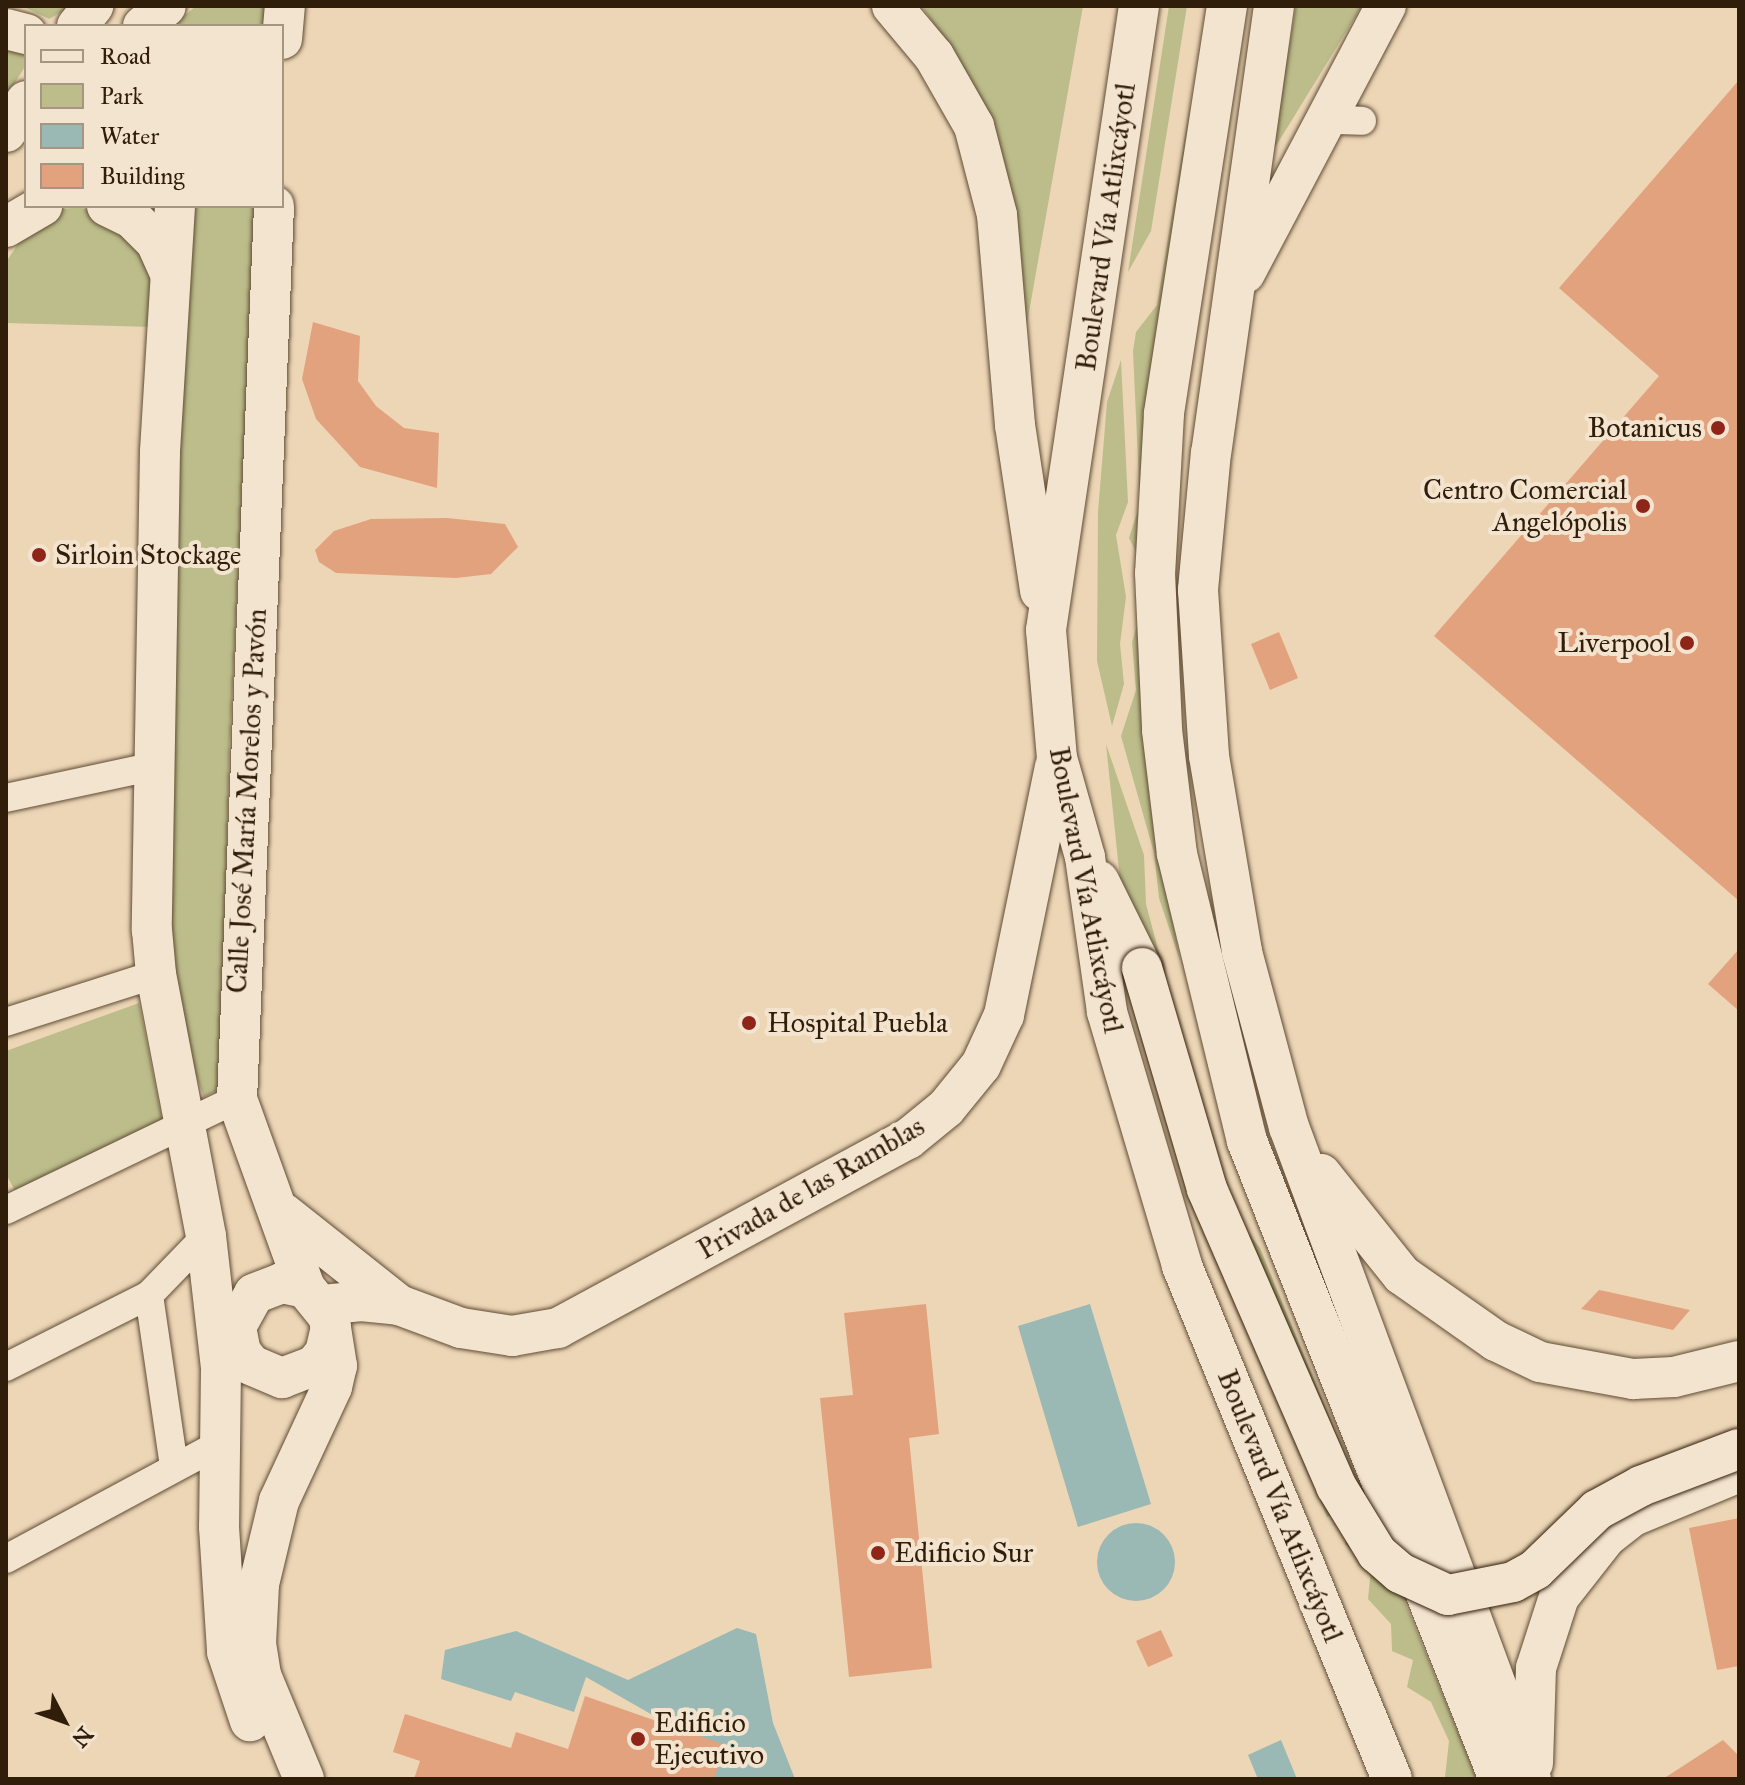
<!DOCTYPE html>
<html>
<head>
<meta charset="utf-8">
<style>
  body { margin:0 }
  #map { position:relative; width:1745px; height:1785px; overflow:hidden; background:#ecd6b6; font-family:"IM FELL Great Primer",serif }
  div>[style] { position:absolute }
  .green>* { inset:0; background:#bcbd8b }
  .water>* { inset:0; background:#9ab8b4 }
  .round { border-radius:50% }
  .building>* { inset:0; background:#e3a27e }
  .roads { filter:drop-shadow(0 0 2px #604c35) drop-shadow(0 0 2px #604c35) }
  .street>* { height:28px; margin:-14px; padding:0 14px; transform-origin:14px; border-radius:14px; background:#f3e4d0 }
  .secondary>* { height:40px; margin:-20px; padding:0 20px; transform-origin:20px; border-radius:20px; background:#f3e4d0 }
  .bridges { filter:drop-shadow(0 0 2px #311e0a) drop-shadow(0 0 2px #311e0a) }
  .secondary-bridge>* { height:40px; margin:-20px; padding:0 20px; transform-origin:20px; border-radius:20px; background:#f3e4d0 }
  .dots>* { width:22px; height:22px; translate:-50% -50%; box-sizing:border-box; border:4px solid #f3e4d0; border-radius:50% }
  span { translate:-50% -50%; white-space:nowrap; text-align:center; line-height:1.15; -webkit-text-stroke:8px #f3e4d0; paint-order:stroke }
  .street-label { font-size:28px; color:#311e0a }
  .poi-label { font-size:28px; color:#311e0a }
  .right { translate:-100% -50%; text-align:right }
  .left { translate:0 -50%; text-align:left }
  .frame { position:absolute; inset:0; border:8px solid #311e0a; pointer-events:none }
  .legend { position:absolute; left:24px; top:24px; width:260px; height:184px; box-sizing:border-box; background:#f3e4d0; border:2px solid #a59581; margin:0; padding:10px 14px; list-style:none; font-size:24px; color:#311e0a }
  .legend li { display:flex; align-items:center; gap:16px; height:40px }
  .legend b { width:40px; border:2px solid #a59581 }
  .north { position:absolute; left:24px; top:1681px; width:80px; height:80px; -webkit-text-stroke:6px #f3e4d0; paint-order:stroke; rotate:131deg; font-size:22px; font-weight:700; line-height:32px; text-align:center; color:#311e0a }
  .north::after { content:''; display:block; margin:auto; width:28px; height:36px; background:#311e0a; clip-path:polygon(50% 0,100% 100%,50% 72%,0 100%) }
</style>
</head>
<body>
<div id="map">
  <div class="green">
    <i style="clip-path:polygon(22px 6px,72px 6px,49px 19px)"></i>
    <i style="clip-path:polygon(196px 6px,269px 6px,267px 26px,172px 26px)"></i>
    <i style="clip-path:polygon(922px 6px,1083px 6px,1019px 369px,970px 78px)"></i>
    <i style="clip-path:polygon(1169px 6px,1187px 6px,1151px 231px,1128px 272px)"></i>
    <i style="clip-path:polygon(1296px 6px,1362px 6px,1271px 154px)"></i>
    <i style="clip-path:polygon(6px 35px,26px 39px,26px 65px,6px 97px)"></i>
    <i style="clip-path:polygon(1190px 105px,1139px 558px,1129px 538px,1140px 504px,1133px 351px,1136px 332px,1157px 305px)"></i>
    <i style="clip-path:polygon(191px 206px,257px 206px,229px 754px,222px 1072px,216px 1091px,204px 1097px,178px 1027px,169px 977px,167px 653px)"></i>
    <i style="clip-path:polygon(78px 207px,101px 214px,145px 250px,153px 283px,153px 327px,6px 323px,6px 262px,31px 225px,55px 210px)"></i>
    <i style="clip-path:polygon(1121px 360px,1128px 502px,1116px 535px,1126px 597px,1120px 644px,1124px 684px,1112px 726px,1097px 661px,1098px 512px,1107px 402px)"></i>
    <i style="clip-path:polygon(1137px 625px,1161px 857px,1180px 961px,1159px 898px,1154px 853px,1121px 736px,1136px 690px,1132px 642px)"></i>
    <i style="clip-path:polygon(1106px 744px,1144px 855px,1146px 904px,1227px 1208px,1126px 938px)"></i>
    <i style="clip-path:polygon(139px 1003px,163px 1124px,19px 1198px,6px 1174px,6px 1051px)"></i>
    <i style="clip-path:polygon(1236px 1217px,1260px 1248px,1477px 1779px,1445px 1777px,1449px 1741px,1431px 1702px,1407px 1687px,1413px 1660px,1392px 1651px,1391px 1624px,1368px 1599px,1371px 1569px,1345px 1544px,1352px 1508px,1327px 1517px,1213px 1235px)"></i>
  </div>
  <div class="water">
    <i style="clip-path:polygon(1090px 1304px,1151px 1504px,1078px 1527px,1018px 1326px)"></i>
    <i class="round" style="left:1097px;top:1523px;width:78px;height:78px"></i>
    <i style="clip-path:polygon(737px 1628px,756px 1634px,773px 1723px,795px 1779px,714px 1779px,663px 1721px,586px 1677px,574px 1712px,515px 1692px,511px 1701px,441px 1679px,445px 1650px,516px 1631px,628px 1680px)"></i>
    <i style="clip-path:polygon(1281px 1740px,1297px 1779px,1258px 1779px,1248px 1755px)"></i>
  </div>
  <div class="building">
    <i style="clip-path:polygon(1739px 80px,1739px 901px,1434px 636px,1659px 376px,1559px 288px)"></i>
    <i style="clip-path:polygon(313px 322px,360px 336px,358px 381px,376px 406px,404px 428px,439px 433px,437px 488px,360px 467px,316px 419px,302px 379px)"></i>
    <i style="clip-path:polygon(447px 518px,505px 524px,518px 547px,491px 574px,456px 578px,336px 573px,319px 562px,315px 550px,334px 531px,371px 519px)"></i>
    <i style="clip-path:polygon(1279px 632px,1298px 678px,1270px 690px,1251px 644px)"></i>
    <i style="clip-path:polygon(1739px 949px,1739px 1011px,1708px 984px)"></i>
    <i style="clip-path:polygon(1599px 1290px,1609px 1292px,1690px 1310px,1673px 1330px,1581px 1309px)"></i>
    <i style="clip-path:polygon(926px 1304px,939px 1434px,909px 1438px,932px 1668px,849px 1677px,820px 1398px,853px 1395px,844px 1313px)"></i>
    <i style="clip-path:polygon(1739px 1518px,1739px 1666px,1717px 1670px,1689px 1528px)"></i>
    <i style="clip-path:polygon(1161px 1630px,1173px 1656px,1148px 1667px,1136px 1641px)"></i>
    <i style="clip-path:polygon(585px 1696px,725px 1745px,714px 1779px,414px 1779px,420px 1761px,393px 1752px,405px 1714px,511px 1748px,516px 1732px,568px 1749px)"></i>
    <i style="clip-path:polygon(1723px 1740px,1739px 1756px,1739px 1779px,1663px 1779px)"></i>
  </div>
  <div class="roads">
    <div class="street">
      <i style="left:1337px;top:120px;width:25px;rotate:2deg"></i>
      <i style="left:6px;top:798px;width:148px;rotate:-12.1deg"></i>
      <i style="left:6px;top:1022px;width:157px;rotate:-17.7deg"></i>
      <i style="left:6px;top:1210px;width:256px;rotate:-25.7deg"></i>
      <i style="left:149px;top:1295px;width:173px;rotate:81.7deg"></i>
      <i style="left:6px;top:1367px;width:160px;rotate:-26.7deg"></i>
      <i style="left:149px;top:1295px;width:82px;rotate:-46deg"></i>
      <i style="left:6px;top:1559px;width:241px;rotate:-28.3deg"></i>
    </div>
    <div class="secondary">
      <i style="left:892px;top:6px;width:65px;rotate:50deg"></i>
      <i style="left:934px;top:56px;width:81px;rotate:60.3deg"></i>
      <i style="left:974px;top:126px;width:92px;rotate:75.5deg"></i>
      <i style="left:997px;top:215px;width:211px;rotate:85.1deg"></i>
      <i style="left:1015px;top:425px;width:168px;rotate:81.4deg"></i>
      <i style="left:1139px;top:6px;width:631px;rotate:98.48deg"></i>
      <i style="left:1046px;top:630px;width:128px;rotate:85.1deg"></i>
      <i style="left:1057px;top:758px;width:103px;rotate:74.2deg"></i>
      <i style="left:1085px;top:857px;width:157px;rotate:81.9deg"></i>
      <i style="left:1107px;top:1012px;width:265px;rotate:73.5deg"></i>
      <i style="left:1182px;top:1266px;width:554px;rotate:67.74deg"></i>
      <i style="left:1227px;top:6px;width:413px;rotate:98.8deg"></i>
      <i style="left:1164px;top:414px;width:159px;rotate:93.2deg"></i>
      <i style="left:1155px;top:573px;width:157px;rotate:87.4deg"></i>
      <i style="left:1162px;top:730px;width:125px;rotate:83.1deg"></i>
      <i style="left:1177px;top:854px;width:295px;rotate:76.3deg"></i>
      <i style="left:1247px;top:1141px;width:686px;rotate:68.45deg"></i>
      <i style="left:1274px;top:6px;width:450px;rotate:98deg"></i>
      <i style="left:1211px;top:452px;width:139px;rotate:95.4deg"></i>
      <i style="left:1198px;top:590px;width:166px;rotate:86.2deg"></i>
      <i style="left:1209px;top:756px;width:199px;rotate:80.4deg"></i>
      <i style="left:1242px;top:952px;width:181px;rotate:75deg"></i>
      <i style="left:1289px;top:1127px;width:695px;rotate:69.64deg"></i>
      <i style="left:77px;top:26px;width:26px;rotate:-51deg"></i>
      <i style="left:143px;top:26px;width:30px;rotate:-41deg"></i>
      <i style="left:6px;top:29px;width:21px;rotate:14deg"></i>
      <i style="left:282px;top:39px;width:33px;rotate:-85deg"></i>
      <i style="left:6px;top:132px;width:37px;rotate:-57deg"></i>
      <i style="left:107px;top:206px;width:28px;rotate:26deg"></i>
      <i style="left:132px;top:218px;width:34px;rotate:45deg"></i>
      <i style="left:156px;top:242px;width:35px;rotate:66deg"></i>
      <i style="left:175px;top:206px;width:246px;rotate:93.5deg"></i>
      <i style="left:160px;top:452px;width:478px;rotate:91deg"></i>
      <i style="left:152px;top:930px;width:44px;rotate:84.8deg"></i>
      <i style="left:156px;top:974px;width:267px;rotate:79.2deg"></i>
      <i style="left:206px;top:1236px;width:133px;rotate:83.5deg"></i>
      <i style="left:274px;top:206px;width:894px;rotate:92.37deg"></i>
      <i style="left:237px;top:1099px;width:201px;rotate:70.2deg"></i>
      <i style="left:6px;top:227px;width:42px;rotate:-30.3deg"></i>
      <i style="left:1245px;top:273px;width:302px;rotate:-62.2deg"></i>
      <i style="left:1099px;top:881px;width:97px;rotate:63.7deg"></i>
      <i style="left:1321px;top:1174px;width:129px;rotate:51.3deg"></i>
      <i style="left:1402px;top:1275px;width:115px;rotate:35.1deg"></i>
      <i style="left:1496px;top:1341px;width:49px;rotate:25.5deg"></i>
      <i style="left:1540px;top:1362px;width:95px;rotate:10.4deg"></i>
      <i style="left:1633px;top:1379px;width:41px;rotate:-2.8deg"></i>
      <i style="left:1674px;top:1377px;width:67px;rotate:-13.8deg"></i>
      <i style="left:283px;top:1213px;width:148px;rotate:38.4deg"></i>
      <i style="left:323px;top:1305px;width:38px;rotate:-6deg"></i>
      <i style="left:361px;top:1301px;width:38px;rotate:6deg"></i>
      <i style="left:399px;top:1305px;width:66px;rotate:20.4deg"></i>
      <i style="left:461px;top:1328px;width:52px;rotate:8.9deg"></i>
      <i style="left:512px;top:1336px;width:47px;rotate:-9.9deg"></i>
      <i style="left:558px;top:1328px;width:398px;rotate:-28.4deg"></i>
      <i style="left:908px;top:1139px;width:49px;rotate:-39.2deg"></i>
      <i style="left:946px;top:1108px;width:55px;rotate:-50.9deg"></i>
      <i style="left:981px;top:1065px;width:55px;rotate:-65.3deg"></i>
      <i style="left:1004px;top:1015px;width:254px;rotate:-78.4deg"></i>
      <i style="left:232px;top:1344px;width:26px;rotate:115deg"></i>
      <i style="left:221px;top:1368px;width:159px;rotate:90.7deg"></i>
      <i style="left:219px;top:1527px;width:125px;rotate:86.3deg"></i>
      <i style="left:227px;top:1652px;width:73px;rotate:71.6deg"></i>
      <i style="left:1533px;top:1763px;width:95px;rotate:-88.2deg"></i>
      <i style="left:1536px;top:1668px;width:75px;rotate:-72.1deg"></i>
      <i style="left:1559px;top:1597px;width:76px;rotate:-51.9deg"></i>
      <i style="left:1606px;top:1537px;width:34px;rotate:-38deg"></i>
      <i style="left:1633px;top:1516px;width:115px;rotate:-22.5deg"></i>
      <i style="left:304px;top:1779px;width:113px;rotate:-112.5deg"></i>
      <i style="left:261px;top:1675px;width:31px;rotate:-99deg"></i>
      <i style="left:256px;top:1644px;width:60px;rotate:-87.1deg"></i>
      <i style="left:259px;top:1584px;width:85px;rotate:-76.5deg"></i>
      <i style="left:279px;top:1501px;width:126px;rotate:-65.1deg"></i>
      <i style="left:332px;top:1387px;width:22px;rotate:-77deg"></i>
      <i style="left:337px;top:1366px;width:38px;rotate:-99deg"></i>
      <i style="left:331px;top:1328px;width:12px;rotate:-104deg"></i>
      <i style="left:328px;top:1316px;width:36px;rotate:-129deg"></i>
      <i style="left:305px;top:1288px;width:24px;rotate:-168deg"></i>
      <i style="left:282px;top:1283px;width:30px;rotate:159deg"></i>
      <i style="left:254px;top:1294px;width:38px;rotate:119deg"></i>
      <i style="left:236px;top:1327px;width:25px;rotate:79deg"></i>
      <i style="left:241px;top:1352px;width:16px;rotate:52deg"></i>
      <i style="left:251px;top:1365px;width:34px;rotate:23deg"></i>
      <i style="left:282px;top:1378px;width:34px;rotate:-21deg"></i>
      <i style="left:314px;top:1366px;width:17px;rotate:-50deg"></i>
      <i style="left:325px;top:1353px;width:26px;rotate:-77deg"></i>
    </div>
  </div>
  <div class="bridges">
    <div class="secondary-bridge">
      <i style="left:1142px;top:968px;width:230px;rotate:73.6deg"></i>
      <i style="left:1207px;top:1189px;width:324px;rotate:66.5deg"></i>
      <i style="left:1336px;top:1486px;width:79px;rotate:58.5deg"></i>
      <i style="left:1377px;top:1553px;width:30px;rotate:41deg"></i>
      <i style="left:1400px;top:1573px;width:53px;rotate:24.6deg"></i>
      <i style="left:1448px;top:1595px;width:66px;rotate:-11.3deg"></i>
      <i style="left:1513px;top:1582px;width:26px;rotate:-29deg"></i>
      <i style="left:1536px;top:1569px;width:85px;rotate:-44deg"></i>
      <i style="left:1597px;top:1510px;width:50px;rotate:-28.6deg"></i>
      <i style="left:1641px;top:1486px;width:105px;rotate:-20.7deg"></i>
    </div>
  </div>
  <div class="dots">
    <i style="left:1718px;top:428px;background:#8f2418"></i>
    <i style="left:1643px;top:506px;background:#8f2418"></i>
    <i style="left:39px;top:555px;background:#8f2418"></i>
    <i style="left:1687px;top:643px;background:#8f2418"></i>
    <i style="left:749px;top:1023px;background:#8f2418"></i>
    <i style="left:878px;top:1553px;background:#8f2418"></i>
    <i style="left:638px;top:1739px;background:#8f2418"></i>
  </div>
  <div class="street-label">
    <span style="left:1106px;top:227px;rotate:-82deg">Boulevard Vía Atlixcáyotl</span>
    <span style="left:247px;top:801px;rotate:-87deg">Calle José María Morelos y Pavón</span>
    <span style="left:1086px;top:890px;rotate:79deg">Boulevard Vía Atlixcáyotl</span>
    <span style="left:811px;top:1188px;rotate:-30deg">Privada de las Ramblas</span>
    <span style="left:1280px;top:1506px;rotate:68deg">Boulevard Vía Atlixcáyotl</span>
  </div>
  <div class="poi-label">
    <span class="right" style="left:1702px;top:428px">Botanicus</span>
    <span class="right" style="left:1627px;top:506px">Centro Comercial<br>Angelópolis</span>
    <span class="left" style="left:55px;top:555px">Sirloin Stockage</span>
    <span class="right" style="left:1671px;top:643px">Liverpool</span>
    <span class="left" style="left:767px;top:1023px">Hospital Puebla</span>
    <span class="left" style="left:894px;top:1553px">Edificio Sur</span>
    <span class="left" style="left:654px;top:1739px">Edificio<br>Ejecutivo</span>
  </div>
  <div class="frame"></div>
  <ul class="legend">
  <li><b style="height:10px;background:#f3e4d0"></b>Road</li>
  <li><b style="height:22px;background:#bcbd8b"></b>Park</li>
  <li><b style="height:22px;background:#9ab8b4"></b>Water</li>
  <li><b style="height:22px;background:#e3a27e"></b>Building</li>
  </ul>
  <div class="north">N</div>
</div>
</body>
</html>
